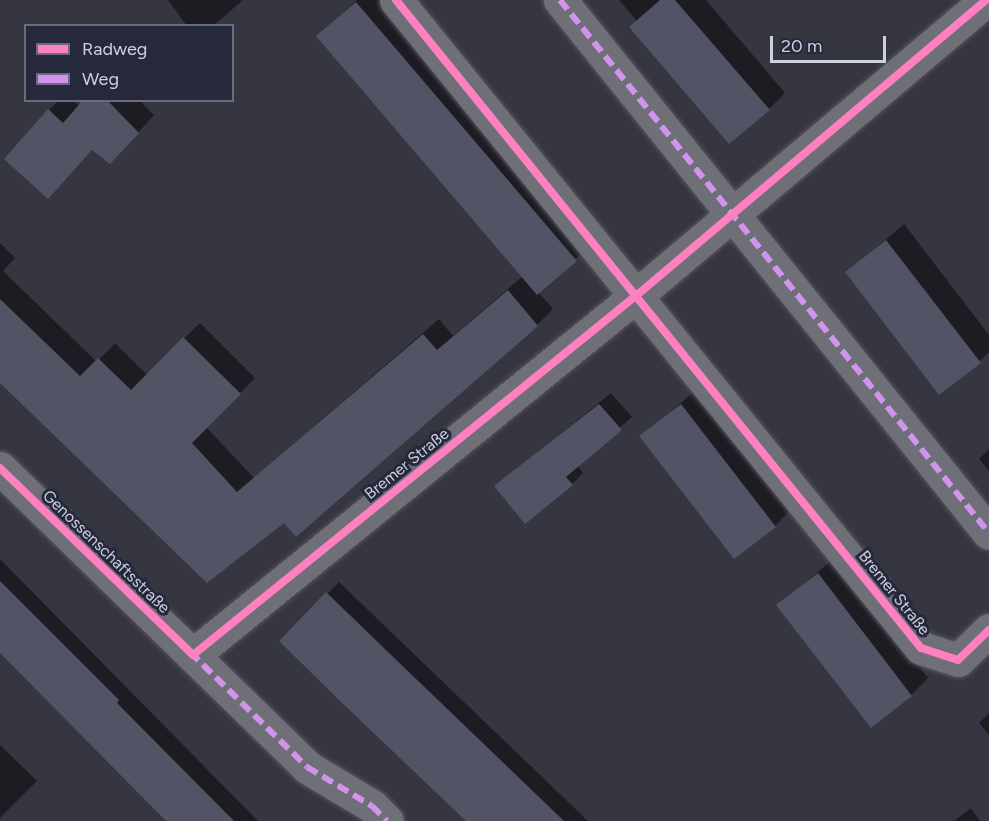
<!DOCTYPE html>
<html>
<head>
<meta charset="utf-8">
<style>
  body { margin:0 }
  #map { position:relative; width:989px; height:821px; overflow:hidden; background:#353640; font-family:Figtree,sans-serif }
  div>[style] { position:absolute }
  .shadow>* { inset:0; background:#0007 }
  .building>* { inset:0; background:#525365 }
  .roads { filter:drop-shadow(0 0 2px #53545e) drop-shadow(0 0 2px #53545e) }
  .minor>* { height:33px; margin:-16.5px; padding:0 16.5px; transform-origin:16.5px; border-radius:16.5px; background:#6e6f77 }
  .quiet>* { height:6px; margin-top:-3px; transform-origin:0; background:repeating-linear-gradient(90deg,#d193ec 0 12px,transparent 0 18px) }
  .cycleway>* { height:8px; margin:-4px; padding:0 4px; transform-origin:4px; border-radius:4px; background:#ff80c0 }
  span { translate:-50% -50%; white-space:nowrap; text-align:center; line-height:1.15; -webkit-text-stroke:6px #26283b; paint-order:stroke }
  .street-label { font-size:16px; color:#cfd0dd }
  .legend { position:absolute; left:24px; top:24px; width:210px; height:78px; box-sizing:border-box; background:#26283b; border:2px solid #6a6b7c; margin:0; padding:8px 10px; list-style:none; font-size:18px; color:#cfd0dd }
  .legend li { display:flex; align-items:center; gap:12px; height:30px }
  .legend b { width:30px; border:2px solid #6a6b7c }
  .scale { position:absolute; left:770px; top:36px; width:116px; height:27px; box-sizing:border-box; border:3px solid #cfd0dd; border-top:0; padding-left:8px; font-size:18px; line-height:21px; white-space:nowrap; color:#cfd0dd; -webkit-text-stroke:4px #26283b; paint-order:stroke }
</style>
</head>
<body>
<div id="map">
  <div class="shadow">
    <i style="clip-path:polygon(168px 0,243px 0,213px 26px,187px 26px)"></i>
    <i style="clip-path:polygon(357px 0,385px 0,593px 243px,538px 292px,553px 309px,537px 325px,296px 535px,284px 520px,207px 581px,0 381px,0 243px,15px 258px,3px 271px,97px 362px,115px 343px,147px 375px,200px 323px,255px 378px,206px 427px,254px 478px,439px 319px,453px 336px,523px 276px,318px 36px)"></i>
    <i style="clip-path:polygon(619px 0,706px 0,785px 93px,769px 109px,637px 21px)"></i>
    <i style="clip-path:polygon(59px 100px,73px 100px,79px 106px,85px 100px,139px 100px,154px 115px,127px 145px,93px 149px,48px 197px,49px 110px)"></i>
    <i style="clip-path:polygon(904px 224px,989px 335px,989px 352px,980px 361px,847px 272px)"></i>
    <i style="clip-path:polygon(699px 388px,791px 509px,775px 526px,641px 436px)"></i>
    <i style="clip-path:polygon(611px 393px,632px 417px,577px 465px,583px 473px,572px 484px,496px 486px)"></i>
    <i style="clip-path:polygon(989px 449px,989px 471px,979px 459px)"></i>
    <i style="clip-path:polygon(835px 558px,928px 678px,911px 695px,778px 605px)"></i>
    <i style="clip-path:polygon(0 559px,258px 821px,169px 821px,0 651px)"></i>
    <i style="clip-path:polygon(339px 582px,588px 821px,468px 821px,281px 641px)"></i>
    <i style="clip-path:polygon(989px 713px,989px 735px,979px 723px)"></i>
    <i style="clip-path:polygon(0 745px,37px 781px,0 818px)"></i>
    <i style="clip-path:polygon(971px 808px,980px 821px,954px 821px)"></i>
  </div>
  <div class="building">
    <i style="clip-path:polygon(660px 0,675px 0,770px 110px,729px 144px,629px 27px)"></i>
    <i style="clip-path:polygon(356px 2px,577px 261px,537px 295px,316px 36px)"></i>
    <i style="clip-path:polygon(83px 100px,107px 100px,139px 133px,110px 164px,92px 150px,48px 199px,4px 159px,48px 109px,63px 123px)"></i>
    <i style="clip-path:polygon(886px 240px,981px 363px,939px 395px,845px 272px)"></i>
    <i style="clip-path:polygon(508px 290px,538px 326px,296px 537px,284px 523px,207px 583px,0 383px,0 299px,80px 376px,98px 358px,131px 390px,183px 337px,241px 394px,192px 443px,237px 492px,423px 334px,437px 350px)"></i>
    <i style="clip-path:polygon(599px 404px,622px 430px,566px 477px,573px 485px,525px 524px,494px 486px)"></i>
    <i style="clip-path:polygon(681px 404px,776px 527px,734px 559px,639px 436px)"></i>
    <i style="clip-path:polygon(818px 573px,912px 696px,871px 728px,776px 605px)"></i>
    <i style="clip-path:polygon(0 581px,119px 700px,117px 703px,234px 821px,166px 821px,0 653px)"></i>
    <i style="clip-path:polygon(326px 592px,387px 651px,564px 821px,466px 821px,339px 700px,279px 641px)"></i>
  </div>
  <div class="roads">
    <div class="minor">
      <i style="left:396px;top:0;width:834px;rotate:50.99deg"></i>
      <i style="left:921px;top:648px;width:39px;rotate:18deg"></i>
      <i style="left:958px;top:660px;width:43px;rotate:-44.1deg"></i>
      <i style="left:560px;top:0;width:684px;rotate:51.17deg"></i>
      <i style="left:0;top:468px;width:429px;rotate:44.2deg"></i>
      <i style="left:307px;top:767px;width:76px;rotate:31deg"></i>
      <i style="left:372px;top:806px;width:21px;rotate:45deg"></i>
      <i style="left:193px;top:655px;width:572px;rotate:-39.04deg"></i>
      <i style="left:637px;top:295px;width:457px;rotate:-40.2deg"></i>
    </div>
  </div>
  <div class="quiet">
    <i style="left:560px;top:0;width:684px;rotate:51.17deg"></i>
    <i style="left:190px;top:652px;width:164px;rotate:44.5deg"></i>
    <i style="left:307px;top:767px;width:76px;rotate:31deg"></i>
    <i style="left:372px;top:806px;width:21px;rotate:45deg"></i>
  </div>
  <div class="cycleway">
    <i style="left:396px;top:0;width:834px;rotate:50.99deg"></i>
    <i style="left:921px;top:648px;width:39px;rotate:18deg"></i>
    <i style="left:958px;top:660px;width:43px;rotate:-44.1deg"></i>
    <i style="left:0;top:468px;width:269px;rotate:44.1deg"></i>
    <i style="left:193px;top:655px;width:572px;rotate:-39.04deg"></i>
    <i style="left:637px;top:295px;width:457px;rotate:-40.2deg"></i>
  </div>
  <div class="street-label">
    <span style="left:407px;top:464px;rotate:-39deg">Bremer Straße</span>
    <span style="left:106px;top:552px;rotate:44deg">Genossenschaftsstraße</span>
    <span style="left:894px;top:593px;rotate:51deg">Bremer Straße</span>
  </div>
  <ul class="legend">
  <li><b style="height:8px;background:#ff80c0"></b>Radweg</li>
  <li><b style="height:8px;background:#d193ec"></b>Weg</li>
  </ul>
  <div class="scale">20 m</div>
</div>
</body>
</html>
